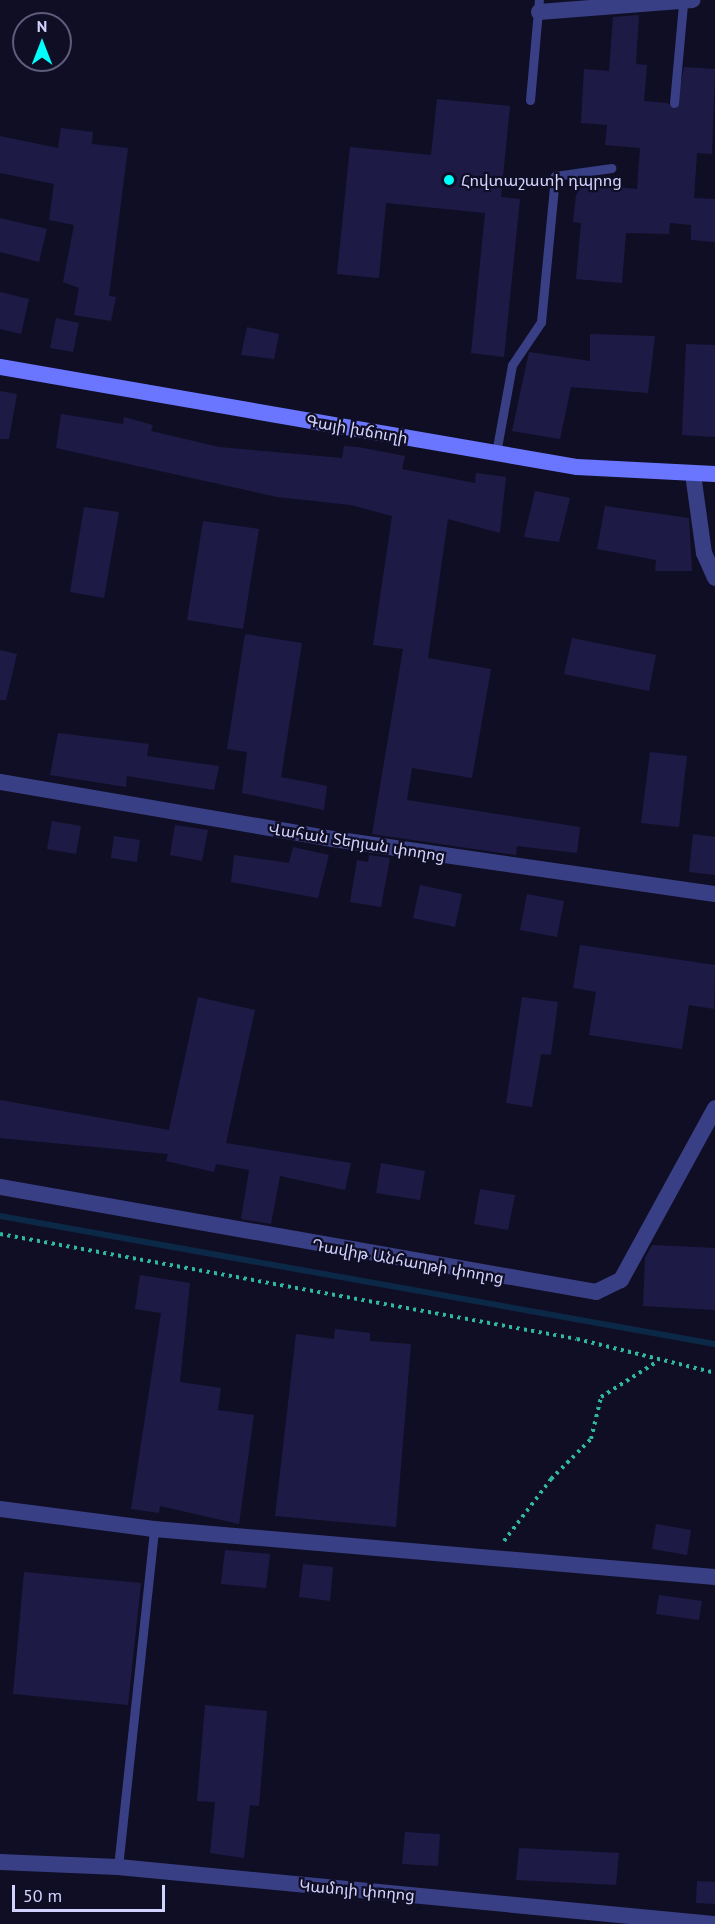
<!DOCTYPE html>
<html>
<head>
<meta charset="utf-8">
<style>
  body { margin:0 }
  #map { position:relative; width:715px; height:1924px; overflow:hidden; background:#100e25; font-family:"PT Sans","Noto Sans Armenian",sans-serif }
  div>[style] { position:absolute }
  .stream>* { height:6px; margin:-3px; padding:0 3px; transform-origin:3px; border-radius:3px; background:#0b2847 }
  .building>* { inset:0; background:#1e1a46 }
  .path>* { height:4px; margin-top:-2px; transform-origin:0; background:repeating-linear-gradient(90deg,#2eb8a0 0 3px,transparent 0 7.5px) }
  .service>* { height:9px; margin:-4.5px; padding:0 4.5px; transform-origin:4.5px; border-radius:4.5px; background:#393f84 }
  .minor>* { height:16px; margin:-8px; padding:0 8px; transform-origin:8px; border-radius:8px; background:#393f84 }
  .secondary>* { height:16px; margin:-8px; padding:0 8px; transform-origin:8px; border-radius:8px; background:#6a76ff }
  .dots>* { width:16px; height:16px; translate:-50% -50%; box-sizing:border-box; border:3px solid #100e25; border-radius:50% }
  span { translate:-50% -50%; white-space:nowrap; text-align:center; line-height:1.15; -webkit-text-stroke:4.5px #100e25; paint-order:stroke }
  .poi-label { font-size:16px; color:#d3d3ff }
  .left { translate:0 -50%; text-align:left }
  .street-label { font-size:16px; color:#d3d3ff }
  .north { position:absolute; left:12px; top:12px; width:60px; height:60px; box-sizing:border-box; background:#100e25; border:2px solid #5e5d7c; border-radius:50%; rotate:0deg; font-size:16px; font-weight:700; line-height:24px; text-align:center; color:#d3d3ff }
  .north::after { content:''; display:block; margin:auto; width:21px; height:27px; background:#00fefb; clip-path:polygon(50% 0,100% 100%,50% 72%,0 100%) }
  .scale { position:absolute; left:12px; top:1885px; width:153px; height:27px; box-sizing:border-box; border:3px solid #d3d3ff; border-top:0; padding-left:8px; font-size:18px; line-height:21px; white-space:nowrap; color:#d3d3ff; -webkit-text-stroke:4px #100e25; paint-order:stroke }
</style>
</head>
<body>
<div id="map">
  <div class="stream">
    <i style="left:0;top:1216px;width:726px;rotate:10.15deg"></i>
  </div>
  <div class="building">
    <i style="clip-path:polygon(639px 15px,636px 64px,647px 65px,644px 101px,667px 103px,676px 109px,684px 67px,715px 69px,712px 154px,697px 153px,694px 198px,715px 199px,715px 242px,691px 240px,691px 225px,670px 223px,669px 234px,626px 233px,622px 283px,576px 279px,581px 223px,573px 222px,576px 195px,583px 184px,637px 189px,640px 148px,605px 145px,607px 125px,581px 123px,584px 69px,609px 71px,613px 17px)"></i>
    <i style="clip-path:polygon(437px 99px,510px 106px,501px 197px,520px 199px,504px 357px,471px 353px,485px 213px,386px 203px,379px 278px,337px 274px,350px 147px,431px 155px)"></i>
    <i style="clip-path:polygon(61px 128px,93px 132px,92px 144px,128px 148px,109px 296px,116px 297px,111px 321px,74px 315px,79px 288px,63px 282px,74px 225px,49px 220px,54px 184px,0 173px,0 136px,58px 148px)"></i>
    <i style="clip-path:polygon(0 218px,47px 229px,39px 262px,0 252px)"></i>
    <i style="clip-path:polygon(0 292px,29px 299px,21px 334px,0 329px)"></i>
    <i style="clip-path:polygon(56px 318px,79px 323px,73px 352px,50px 348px)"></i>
    <i style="clip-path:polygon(247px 327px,279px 334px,274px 359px,241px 355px)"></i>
    <i style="clip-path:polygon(590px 334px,655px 336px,648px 393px,571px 387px,560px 439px,512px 431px,529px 352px,590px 361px)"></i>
    <i style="clip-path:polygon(686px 344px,715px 345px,715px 437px,682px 435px)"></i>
    <i style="clip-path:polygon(0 391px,17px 394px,9px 439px,0 439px)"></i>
    <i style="clip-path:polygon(61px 414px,123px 424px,124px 417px,153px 425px,151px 431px,219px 447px,342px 458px,344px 446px,358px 447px,405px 456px,402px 469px,475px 483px,476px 473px,506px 477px,500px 533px,448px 519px,428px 658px,491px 669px,472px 778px,412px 768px,407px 800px,580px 827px,577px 853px,517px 846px,516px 855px,372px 834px,403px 649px,373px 645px,392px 516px,351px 505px,277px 497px,56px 448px)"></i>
    <i style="clip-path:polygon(535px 491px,570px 498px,559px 542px,524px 537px)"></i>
    <i style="clip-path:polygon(605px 506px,689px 518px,692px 571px,655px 571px,656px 560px,597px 549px)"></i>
    <i style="clip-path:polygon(84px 507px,119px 512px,104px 598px,70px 592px)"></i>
    <i style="clip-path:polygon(203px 521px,259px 529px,243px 629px,187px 620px)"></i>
    <i style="clip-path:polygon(245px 634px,302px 643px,281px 777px,327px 786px,324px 810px,242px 793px,247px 752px,227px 749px)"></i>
    <i style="clip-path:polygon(572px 638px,656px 655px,649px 691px,564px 674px)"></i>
    <i style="clip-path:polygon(0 650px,17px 654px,6px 700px,0 700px)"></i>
    <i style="clip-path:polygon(58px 733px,149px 744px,147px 756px,219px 766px,214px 790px,127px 776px,126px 787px,50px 775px)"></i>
    <i style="clip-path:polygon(650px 752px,687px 756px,679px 827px,641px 823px)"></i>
    <i style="clip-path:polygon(52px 821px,81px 826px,76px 854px,47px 849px)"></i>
    <i style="clip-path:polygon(175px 825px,208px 830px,202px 861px,170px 855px)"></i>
    <i style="clip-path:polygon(693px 834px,715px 837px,715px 875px,689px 872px)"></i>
    <i style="clip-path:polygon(114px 836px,140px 840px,137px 862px,111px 858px)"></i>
    <i style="clip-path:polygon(293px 847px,329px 855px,318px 898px,231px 882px,234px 855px,289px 863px)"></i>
    <i style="clip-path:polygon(369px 855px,390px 858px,381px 907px,350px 902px,357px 860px,368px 862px)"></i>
    <i style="clip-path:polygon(420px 885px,462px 894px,455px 927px,413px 918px)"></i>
    <i style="clip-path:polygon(527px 894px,564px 901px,557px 937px,520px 930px)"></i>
    <i style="clip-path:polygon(580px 945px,715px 965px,714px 1009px,689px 1005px,682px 1049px,589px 1035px,596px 992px,573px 988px)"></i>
    <i style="clip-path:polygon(198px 997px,255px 1010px,226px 1143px,351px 1163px,345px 1190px,280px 1176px,271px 1224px,241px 1219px,249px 1170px,216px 1164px,214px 1172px,166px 1161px,168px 1154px,0 1138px,0 1100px,169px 1130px)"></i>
    <i style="clip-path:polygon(522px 997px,558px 1002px,551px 1055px,541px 1054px,532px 1107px,506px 1103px)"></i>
    <i style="clip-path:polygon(381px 1163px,425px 1171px,420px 1200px,376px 1193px)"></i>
    <i style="clip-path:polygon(480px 1189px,515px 1195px,508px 1230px,474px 1224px)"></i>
    <i style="clip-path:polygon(652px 1245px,715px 1248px,715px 1310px,643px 1306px,645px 1258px)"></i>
    <i style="clip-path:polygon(140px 1275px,190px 1283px,180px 1382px,221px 1388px,218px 1410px,254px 1415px,239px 1524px,160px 1506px,159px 1513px,131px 1509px,161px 1313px,135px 1309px)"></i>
    <i style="clip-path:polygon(335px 1329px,370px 1333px,370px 1341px,411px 1344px,396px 1527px,275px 1516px,296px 1334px,334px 1339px)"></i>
    <i style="clip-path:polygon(656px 1524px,691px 1530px,687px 1555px,652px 1549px)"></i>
    <i style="clip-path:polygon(225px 1550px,270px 1554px,266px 1588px,221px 1584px)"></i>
    <i style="clip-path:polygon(303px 1564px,333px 1567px,330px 1601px,299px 1597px)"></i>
    <i style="clip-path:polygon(24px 1572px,141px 1583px,128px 1705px,13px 1694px)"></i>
    <i style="clip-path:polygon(659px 1595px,702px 1601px,699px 1620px,656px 1614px)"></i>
    <i style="clip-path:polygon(205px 1705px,267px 1711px,259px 1806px,250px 1805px,244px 1858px,210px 1853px,215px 1802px,197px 1801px)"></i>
    <i style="clip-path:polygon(405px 1832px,440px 1834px,438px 1866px,402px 1864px)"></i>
    <i style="clip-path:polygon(519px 1848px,619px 1853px,616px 1885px,516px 1880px)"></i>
    <i style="clip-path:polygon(697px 1881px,715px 1882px,715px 1904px,696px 1903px)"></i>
  </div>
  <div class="path">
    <i style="left:0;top:1234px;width:586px;rotate:10.31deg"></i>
    <i style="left:577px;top:1339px;width:142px;rotate:13.8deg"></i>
    <i style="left:504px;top:1541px;width:78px;rotate:-52.8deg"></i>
    <i style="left:551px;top:1479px;width:57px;rotate:-45deg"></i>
    <i style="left:591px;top:1439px;width:43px;rotate:-76.6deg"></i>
    <i style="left:601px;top:1397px;width:67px;rotate:-32.3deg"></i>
  </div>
  <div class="service">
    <i style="left:530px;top:100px;width:100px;rotate:-84.9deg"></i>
    <i style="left:674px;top:103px;width:98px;rotate:-84.8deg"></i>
    <i style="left:496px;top:453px;width:89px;rotate:-79.7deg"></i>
    <i style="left:512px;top:365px;width:52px;rotate:-56deg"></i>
    <i style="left:541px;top:322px;width:147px;rotate:-84.5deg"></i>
    <i style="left:555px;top:176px;width:57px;rotate:-8.1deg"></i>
    <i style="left:118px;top:1867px;width:340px;rotate:-83.9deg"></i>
  </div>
  <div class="minor">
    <i style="left:539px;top:12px;width:154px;rotate:-4.5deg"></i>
    <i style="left:693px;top:474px;width:80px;rotate:82.1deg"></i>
    <i style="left:704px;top:553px;width:27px;rotate:66deg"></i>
    <i style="left:0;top:782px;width:331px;rotate:9.7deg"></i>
    <i style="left:326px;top:838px;width:393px;rotate:8.2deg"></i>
    <i style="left:0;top:1187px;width:605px;rotate:9.99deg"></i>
    <i style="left:596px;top:1292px;width:28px;rotate:-26deg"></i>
    <i style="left:621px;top:1280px;width:196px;rotate:-61.3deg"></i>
    <i style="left:0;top:1509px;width:155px;rotate:7.4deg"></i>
    <i style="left:154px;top:1529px;width:563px;rotate:4.89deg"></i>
    <i style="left:0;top:1862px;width:118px;rotate:2.4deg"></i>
    <i style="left:118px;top:1867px;width:598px;rotate:5.47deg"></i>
  </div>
  <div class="secondary">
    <i style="left:0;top:367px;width:586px;rotate:9.83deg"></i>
    <i style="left:577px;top:467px;width:138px;rotate:2.9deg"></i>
  </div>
  <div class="dots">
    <i style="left:449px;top:180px;background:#00fefb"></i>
  </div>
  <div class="poi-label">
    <span class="left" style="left:461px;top:180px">Հովտաշատի դպրոց</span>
  </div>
  <div class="street-label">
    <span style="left:357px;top:429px;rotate:10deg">Գայի խճուղի</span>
    <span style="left:357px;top:842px;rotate:9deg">Վահան Տերյան փողոց</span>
    <span style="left:408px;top:1261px;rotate:10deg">Դավիթ Անհաղթի փողոց</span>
    <span style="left:357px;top:1890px;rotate:5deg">Կամոյի փողոց</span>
  </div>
  <div class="north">N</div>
  <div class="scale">50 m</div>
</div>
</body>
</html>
